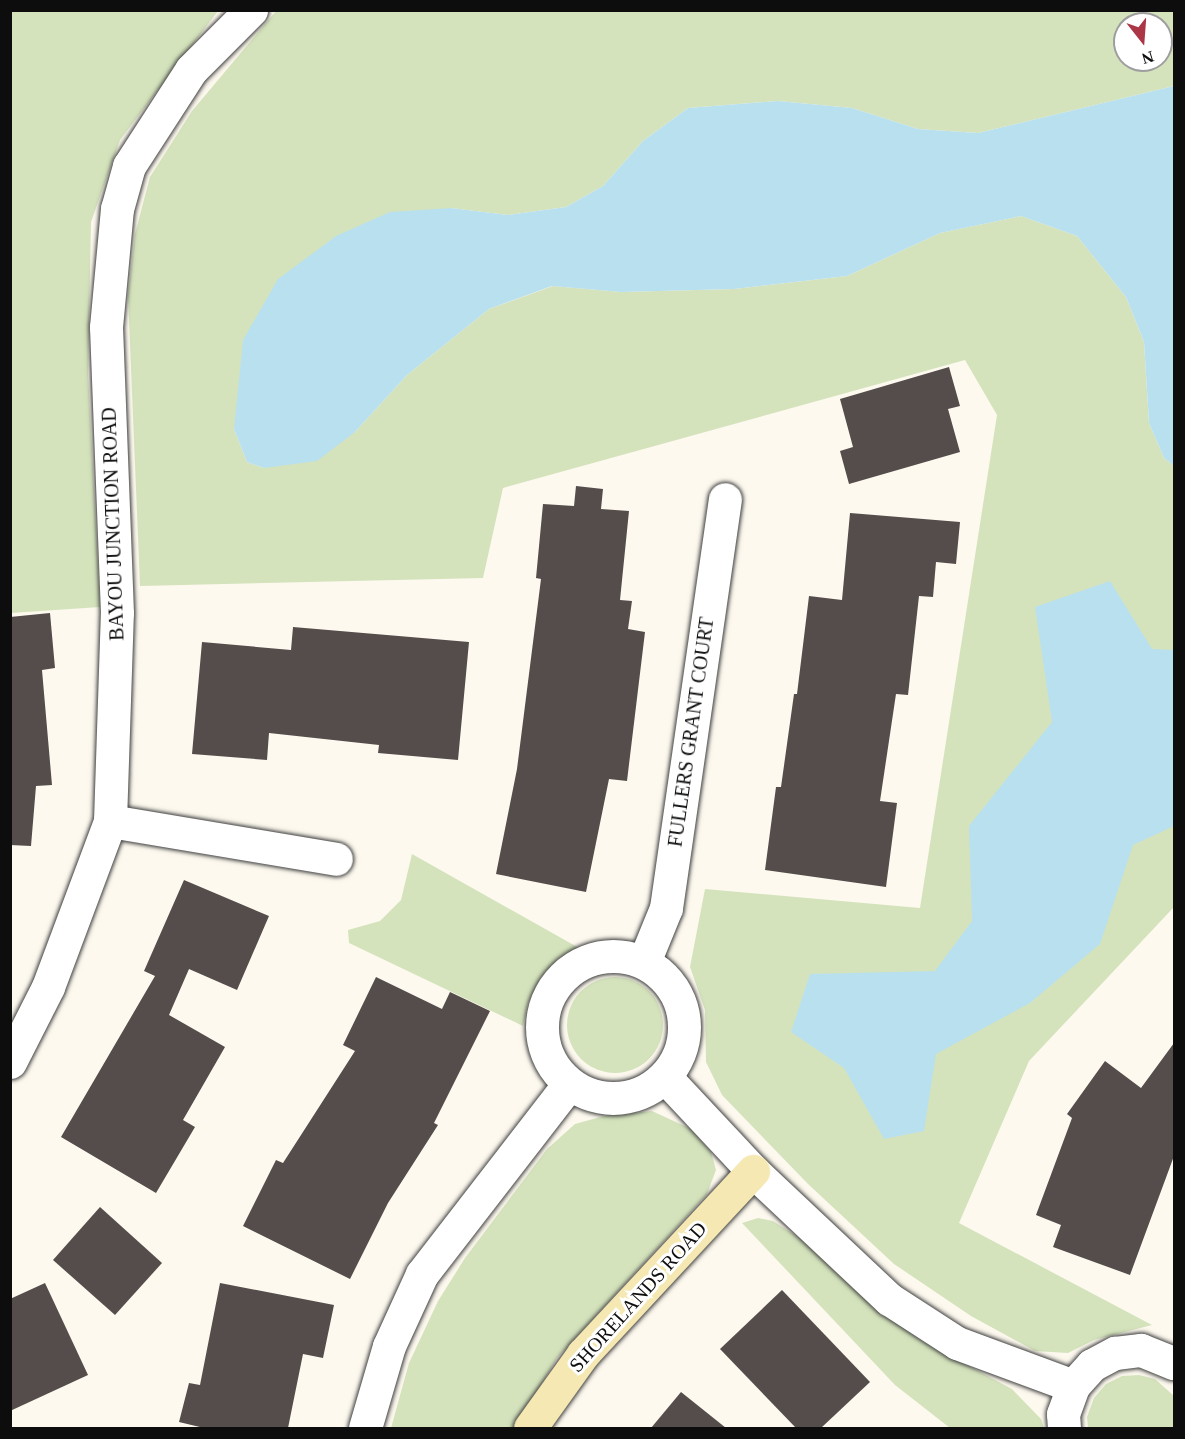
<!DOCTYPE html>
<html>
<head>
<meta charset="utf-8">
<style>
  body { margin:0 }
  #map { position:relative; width:1185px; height:1439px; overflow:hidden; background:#fdf9ef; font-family:"Times New Roman",serif }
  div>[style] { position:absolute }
  .green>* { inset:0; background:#d4e3bc }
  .round { border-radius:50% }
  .water>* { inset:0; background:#b9e0ef }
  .building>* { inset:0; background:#544d4b }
  .roads { filter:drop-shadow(0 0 2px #404040) drop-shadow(0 0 2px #404040) }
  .street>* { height:33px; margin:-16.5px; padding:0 16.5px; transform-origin:16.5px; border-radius:16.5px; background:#fff }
  .street>.ring { margin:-16.5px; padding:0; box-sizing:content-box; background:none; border:33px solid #fff; border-radius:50% }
  .secondary>* { height:33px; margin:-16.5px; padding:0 16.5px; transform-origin:16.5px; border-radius:16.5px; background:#f5e8b2 }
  span { translate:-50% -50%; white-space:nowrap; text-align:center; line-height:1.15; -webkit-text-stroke:6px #fff; paint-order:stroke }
  .street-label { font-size:20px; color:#0d0d0d }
  .frame { position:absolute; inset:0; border:12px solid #0d0d0d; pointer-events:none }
  .north { position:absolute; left:1113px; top:12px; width:60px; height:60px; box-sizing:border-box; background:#fff; border:2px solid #9e9e9e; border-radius:50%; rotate:163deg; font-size:16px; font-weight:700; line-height:24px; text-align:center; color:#0d0d0d }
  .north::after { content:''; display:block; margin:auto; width:21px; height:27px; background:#ac3646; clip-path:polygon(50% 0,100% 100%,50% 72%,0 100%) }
</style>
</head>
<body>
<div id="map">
  <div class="green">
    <i style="clip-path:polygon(11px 11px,218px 11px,120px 140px,91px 222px,88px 373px,100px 607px,11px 613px)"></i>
    <i style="clip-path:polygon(evenodd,276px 11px,1174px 11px,1174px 86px,978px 133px,918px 129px,852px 108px,778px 101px,688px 108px,643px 141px,603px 186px,566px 207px,508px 215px,451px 208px,234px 429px,247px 462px,264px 468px,355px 432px,407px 375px,489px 309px,553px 286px,621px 292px,734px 289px,847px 276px,940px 233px,1021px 216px,1077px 236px,1126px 297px,1144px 342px,1149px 423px,1164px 458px,1174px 466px,1174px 907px,1029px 1061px,959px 1223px,1152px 1325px,1094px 1340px,1068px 1353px,1035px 1351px,971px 1316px,894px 1264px,808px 1184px,722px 1095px,706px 1062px,705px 1010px,690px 967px,705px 889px,920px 908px,997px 415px,965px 360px,503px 488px,483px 578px,140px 586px,128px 295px,135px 234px,150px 177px,192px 111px,276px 11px,1125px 24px,1161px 24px,1161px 60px,1125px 60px,1125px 24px)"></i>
    <i style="clip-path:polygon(412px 854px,579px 948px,560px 957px,541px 977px,528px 1003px,523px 1026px,349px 943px,348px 930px,380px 921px,401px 900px)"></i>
    <i class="round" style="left:567px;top:977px;width:96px;height:96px"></i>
    <i style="clip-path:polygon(652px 1111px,691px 1129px,711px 1152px,716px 1170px,707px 1194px,557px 1358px,515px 1428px,391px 1428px,409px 1363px,438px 1301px,465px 1258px,547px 1149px,575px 1124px,604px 1116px)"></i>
    <i style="clip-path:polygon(758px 1218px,773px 1221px,809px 1244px,868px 1300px,922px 1341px,1012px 1389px,1041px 1419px,1044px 1428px,950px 1428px,895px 1385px,742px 1223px)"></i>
    <i style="clip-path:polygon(1139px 1375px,1155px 1379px,1174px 1396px,1174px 1428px,1088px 1428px,1087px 1417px,1094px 1398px,1106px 1384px,1122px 1376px)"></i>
  </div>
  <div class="water">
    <i style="clip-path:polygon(1174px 86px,1174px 466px,1164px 458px,1149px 423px,1144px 342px,1126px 297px,1077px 236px,1021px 216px,940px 233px,847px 276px,734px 289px,621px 292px,552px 286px,489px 309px,407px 375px,355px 432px,317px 461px,264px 468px,247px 462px,234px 429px,243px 340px,278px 279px,336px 236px,390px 212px,451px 208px,508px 215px,566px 207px,603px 186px,643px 141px,688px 108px,778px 101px,852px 108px,918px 129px,978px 133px)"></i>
    <i style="clip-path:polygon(1110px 581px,1152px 649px,1174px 650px,1174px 826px,1133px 845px,1100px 944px,1030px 1003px,936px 1054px,924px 1131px,884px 1139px,844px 1068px,791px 1032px,810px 974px,935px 971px,972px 921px,969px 826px,1052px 722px,1035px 607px)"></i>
  </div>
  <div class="building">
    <i style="clip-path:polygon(949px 367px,960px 406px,948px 409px,960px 452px,849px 484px,840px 451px,853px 447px,840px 399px)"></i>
    <i style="clip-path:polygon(576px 486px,603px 489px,601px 509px,629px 511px,620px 600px,632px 601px,628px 629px,645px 632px,627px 781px,609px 779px,586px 892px,496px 874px,517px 769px,541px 579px,536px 578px,543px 504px,574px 506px)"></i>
    <i style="clip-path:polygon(850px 513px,960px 522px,956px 564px,936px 562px,933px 597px,919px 596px,908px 695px,896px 694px,880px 801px,897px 803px,886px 887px,765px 870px,776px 787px,781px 787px,794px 694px,797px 694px,809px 596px,842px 600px)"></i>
    <i style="clip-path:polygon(50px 613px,55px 668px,42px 670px,52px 785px,36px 786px,31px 846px,10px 845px,10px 617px)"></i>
    <i style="clip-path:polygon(293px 627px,469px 642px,458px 760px,378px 753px,379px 745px,269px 733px,267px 760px,192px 754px,202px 642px,291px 650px)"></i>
    <i style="clip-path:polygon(184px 880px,269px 916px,237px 990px,189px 969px,169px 1015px,225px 1047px,183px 1120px,195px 1127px,156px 1193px,61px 1137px,155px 976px,144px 971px)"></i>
    <i style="clip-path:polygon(376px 977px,442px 1009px,450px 992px,490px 1011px,434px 1123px,438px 1125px,388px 1203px,350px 1279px,243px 1226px,276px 1160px,283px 1163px,355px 1051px,343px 1045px)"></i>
    <i style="clip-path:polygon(1174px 1043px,1174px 1156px,1130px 1275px,1053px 1247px,1061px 1225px,1036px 1215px,1072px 1118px,1067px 1114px,1105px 1061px,1141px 1088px)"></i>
    <i style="clip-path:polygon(100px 1207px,162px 1263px,115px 1315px,53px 1260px)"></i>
    <i style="clip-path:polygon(45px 1283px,88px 1375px,10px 1411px,10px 1299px)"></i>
    <i style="clip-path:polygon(220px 1283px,334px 1305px,323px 1358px,303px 1354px,288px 1428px,204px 1428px,179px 1422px,189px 1383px,200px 1385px)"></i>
    <i style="clip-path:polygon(782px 1290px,870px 1382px,821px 1428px,796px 1428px,720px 1349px)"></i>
    <i style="clip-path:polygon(681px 1392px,726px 1428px,651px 1428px)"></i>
  </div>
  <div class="roads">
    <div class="street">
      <i style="left:110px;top:821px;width:229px;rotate:9.5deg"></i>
      <i class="ring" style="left:542px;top:956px;width:109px;height:109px"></i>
      <i style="left:644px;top:962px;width:58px;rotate:-67.8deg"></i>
      <i style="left:666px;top:908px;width:413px;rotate:-81.8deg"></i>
      <i style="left:10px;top:1062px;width:84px;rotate:-63.1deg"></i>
      <i style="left:48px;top:987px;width:177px;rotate:-69.5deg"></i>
      <i style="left:110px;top:821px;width:208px;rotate:-88.1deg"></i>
      <i style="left:117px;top:613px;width:286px;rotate:-92.2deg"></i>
      <i style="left:106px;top:327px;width:119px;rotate:-84.7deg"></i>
      <i style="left:117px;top:209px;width:45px;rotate:-74.4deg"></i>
      <i style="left:129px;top:166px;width:114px;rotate:-57.1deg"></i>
      <i style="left:191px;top:70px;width:85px;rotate:-45deg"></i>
      <i style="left:665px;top:1077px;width:129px;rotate:46.9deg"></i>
      <i style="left:753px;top:1171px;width:187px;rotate:43.3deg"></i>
      <i style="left:889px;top:1299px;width:81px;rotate:32.9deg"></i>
      <i style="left:957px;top:1343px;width:124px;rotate:20.3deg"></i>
      <i style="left:365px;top:1428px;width:85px;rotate:-73.7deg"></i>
      <i style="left:389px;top:1346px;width:79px;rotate:-65.4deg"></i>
      <i style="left:422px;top:1274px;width:240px;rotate:-52.3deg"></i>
      <i style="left:1064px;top:1428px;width:14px;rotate:-94deg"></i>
      <i style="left:1063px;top:1414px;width:30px;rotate:-70deg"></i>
      <i style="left:1073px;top:1386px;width:28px;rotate:-48deg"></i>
      <i style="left:1092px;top:1365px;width:26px;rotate:-28deg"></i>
      <i style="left:1115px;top:1353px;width:26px;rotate:-7deg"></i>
      <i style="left:1141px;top:1350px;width:35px;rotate:22deg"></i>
    </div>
    <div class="secondary">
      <i style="left:530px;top:1428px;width:91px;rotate:-54.4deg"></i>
      <i style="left:583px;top:1354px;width:250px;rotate:-47.1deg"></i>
    </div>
  </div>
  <div class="street-label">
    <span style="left:113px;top:524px;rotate:-92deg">BAYOU JUNCTION ROAD</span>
    <span style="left:691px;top:732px;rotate:-82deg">FULLERS GRANT COURT</span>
    <span style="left:638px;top:1297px;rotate:-48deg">SHORELANDS ROAD</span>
  </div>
  <div class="frame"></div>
  <div class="north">N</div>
</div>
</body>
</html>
